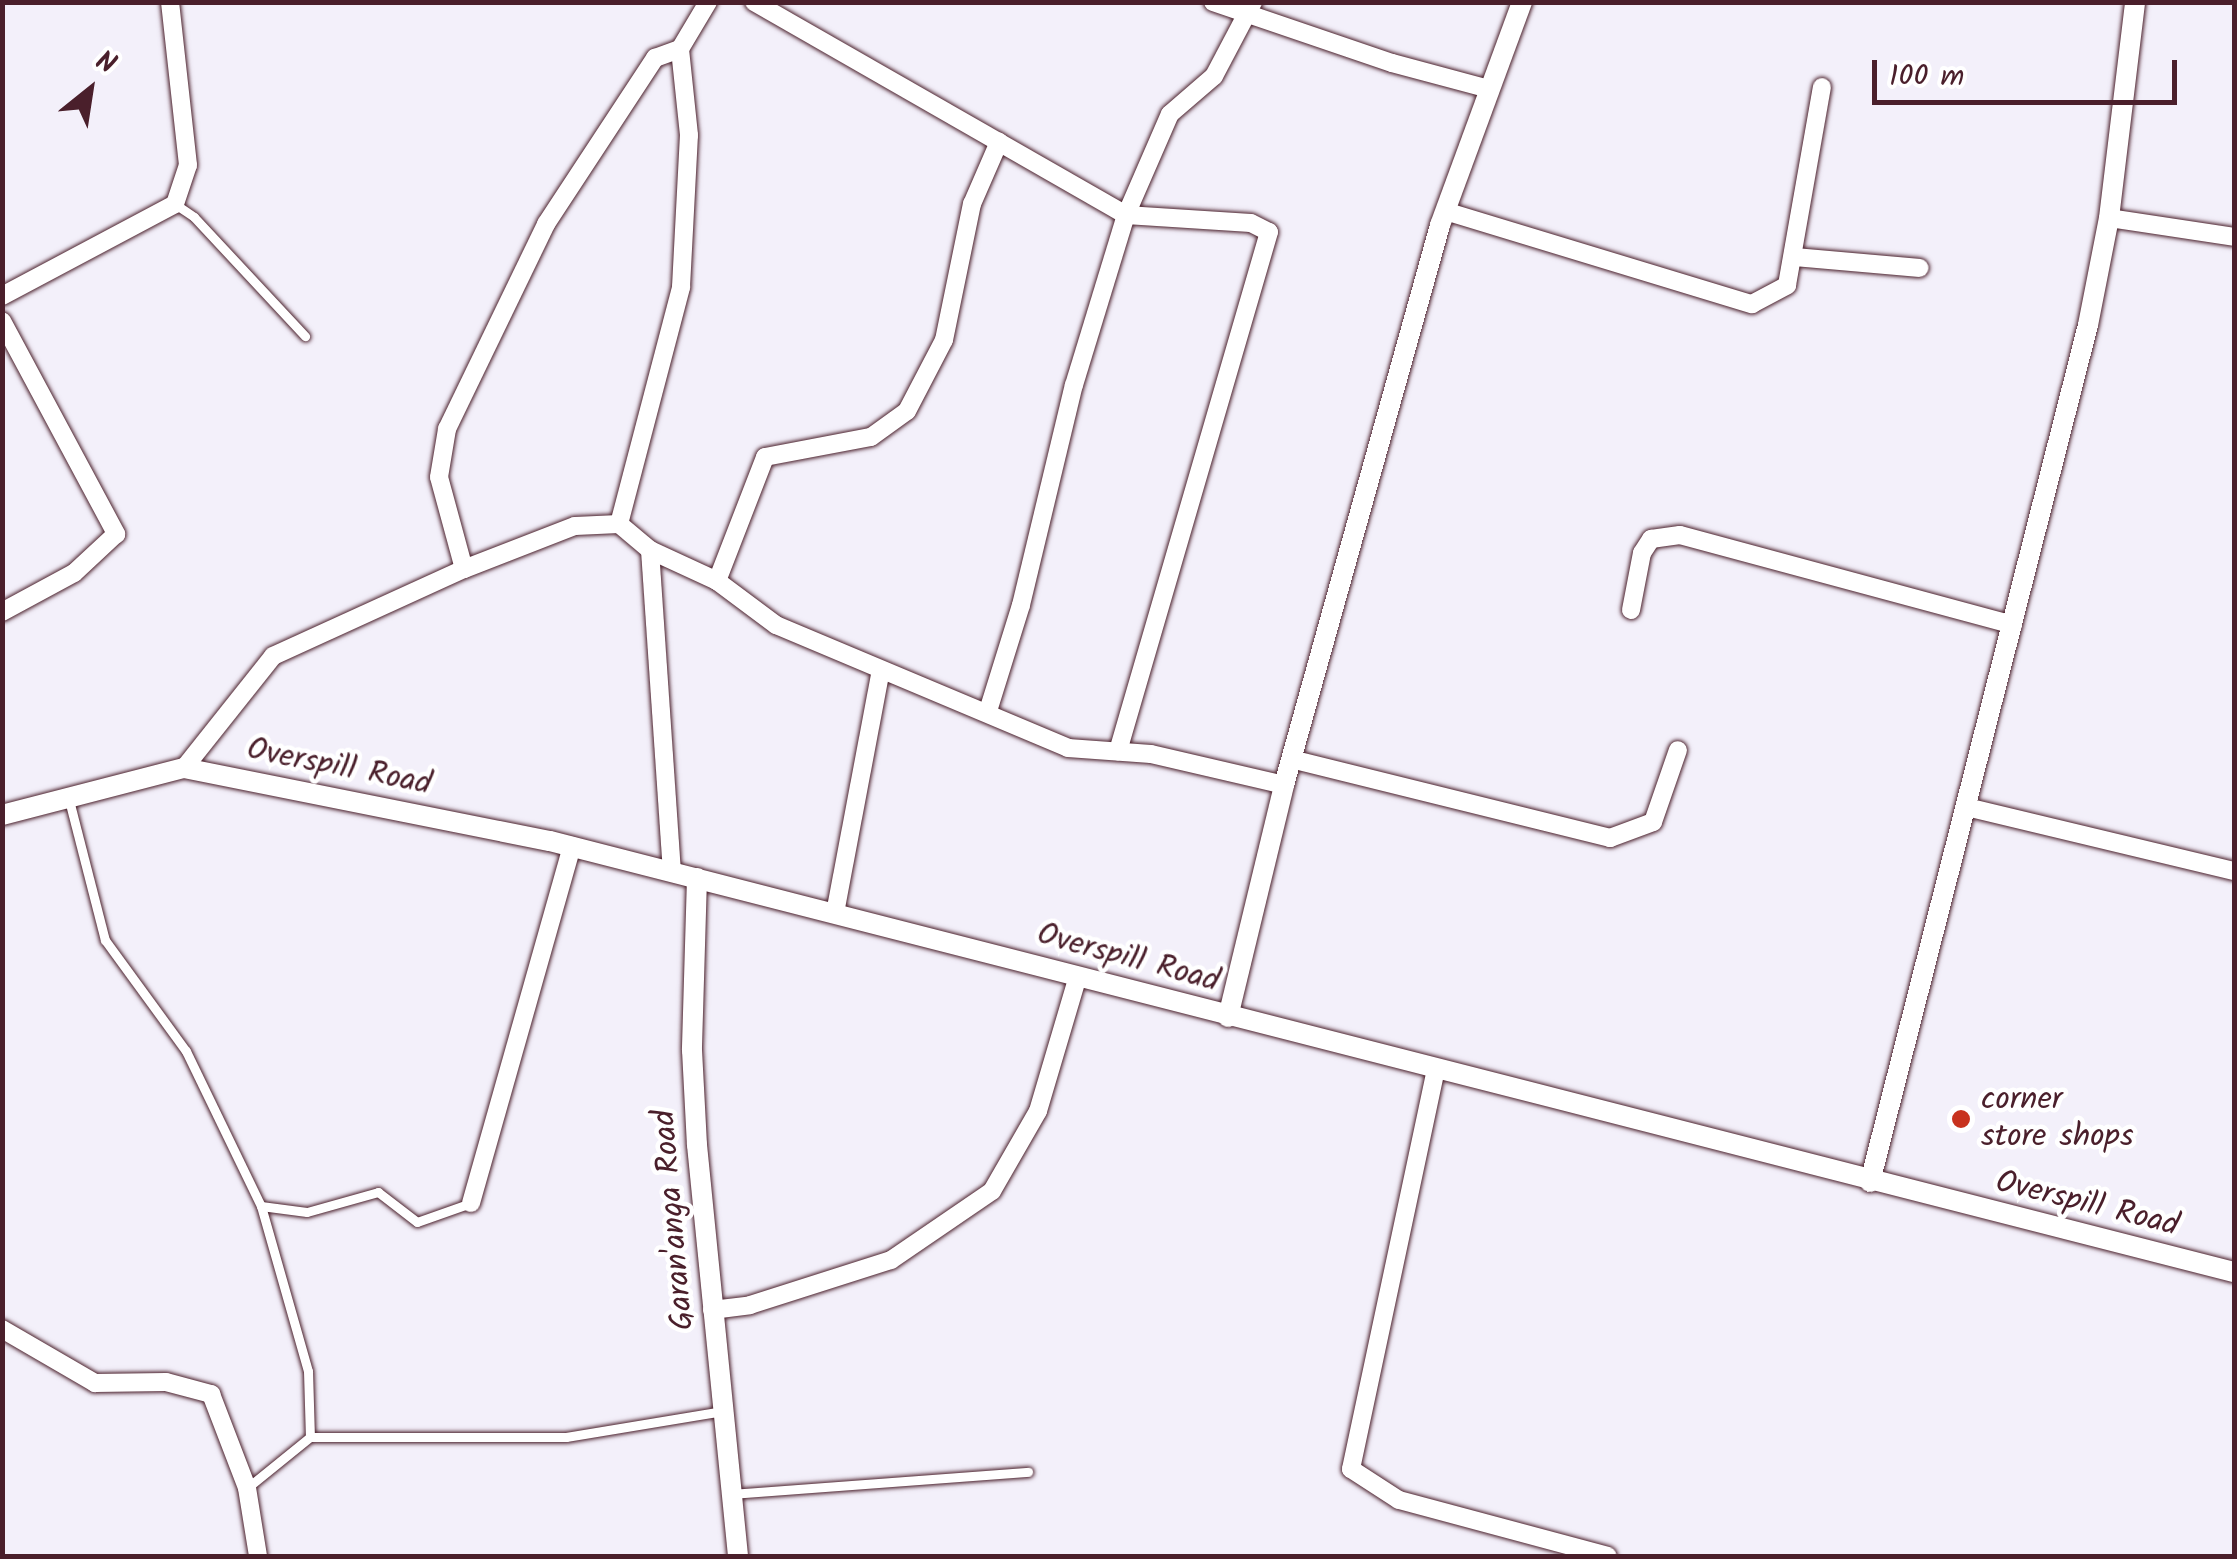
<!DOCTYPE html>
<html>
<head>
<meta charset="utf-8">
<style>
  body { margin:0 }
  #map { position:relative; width:2237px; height:1559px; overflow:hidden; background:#f3f0fa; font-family:Kalam,sans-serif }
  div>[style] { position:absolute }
  .roads { filter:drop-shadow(0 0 2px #4a1f2b) drop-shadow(0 0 2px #4a1f2b) }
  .service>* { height:9px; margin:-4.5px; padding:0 4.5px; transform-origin:4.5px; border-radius:4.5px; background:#fff }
  .minor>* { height:18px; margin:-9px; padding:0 9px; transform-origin:9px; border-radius:9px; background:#fff }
  .tertiary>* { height:20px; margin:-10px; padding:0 10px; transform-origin:10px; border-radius:10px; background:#fff }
  .dots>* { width:28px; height:28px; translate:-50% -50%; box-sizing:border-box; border:5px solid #fff; border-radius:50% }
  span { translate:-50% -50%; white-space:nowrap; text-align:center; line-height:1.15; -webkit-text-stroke:9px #fff; paint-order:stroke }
  .street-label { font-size:32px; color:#4a1f2b }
  .poi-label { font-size:32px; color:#4a1f2b }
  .left { translate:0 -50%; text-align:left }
  .frame { position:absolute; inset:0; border:5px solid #4a1f2b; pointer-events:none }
  .north { position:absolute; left:40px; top:40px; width:100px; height:100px; -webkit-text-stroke:8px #fff; paint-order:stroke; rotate:30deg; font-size:28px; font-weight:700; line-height:40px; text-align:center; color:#4a1f2b }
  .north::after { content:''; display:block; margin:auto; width:35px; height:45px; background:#4a1f2b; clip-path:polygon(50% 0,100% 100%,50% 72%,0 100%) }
  .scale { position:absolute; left:1872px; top:60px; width:305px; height:45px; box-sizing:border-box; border:5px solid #4a1f2b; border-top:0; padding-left:12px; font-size:30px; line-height:35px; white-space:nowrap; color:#4a1f2b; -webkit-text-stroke:8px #fff; paint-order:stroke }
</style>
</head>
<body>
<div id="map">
  <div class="roads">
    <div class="service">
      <i style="left:175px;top:204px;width:23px;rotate:34deg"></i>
      <i style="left:194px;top:217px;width:163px;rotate:47deg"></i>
      <i style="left:69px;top:800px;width:145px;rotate:75.6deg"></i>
      <i style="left:105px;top:940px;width:137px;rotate:53.9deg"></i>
      <i style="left:186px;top:1051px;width:172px;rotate:64.2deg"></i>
      <i style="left:261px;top:1206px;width:172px;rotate:74.1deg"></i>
      <i style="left:308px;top:1371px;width:66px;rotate:88.3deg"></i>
      <i style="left:261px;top:1206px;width:46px;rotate:7.4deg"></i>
      <i style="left:307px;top:1212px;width:74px;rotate:-15.7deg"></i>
      <i style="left:378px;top:1192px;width:49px;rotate:37.6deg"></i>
      <i style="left:417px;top:1222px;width:57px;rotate:-19.4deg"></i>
      <i style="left:247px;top:1488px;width:81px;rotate:-39deg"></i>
      <i style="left:310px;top:1437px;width:256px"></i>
      <i style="left:566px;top:1437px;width:159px;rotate:-9.4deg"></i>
      <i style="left:732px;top:1494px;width:297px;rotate:-4.3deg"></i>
    </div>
    <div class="minor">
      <i style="left:754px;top:2px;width:429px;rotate:29.8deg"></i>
      <i style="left:1126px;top:215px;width:125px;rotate:3.7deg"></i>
      <i style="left:1251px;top:223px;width:20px;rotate:27deg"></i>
      <i style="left:1269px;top:232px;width:541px;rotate:106.22deg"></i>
      <i style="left:1213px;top:2px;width:189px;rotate:18.8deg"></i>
      <i style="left:1392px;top:63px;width:100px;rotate:15deg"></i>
      <i style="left:1445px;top:211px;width:321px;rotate:16.9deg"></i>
      <i style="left:1752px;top:304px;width:40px;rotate:-28deg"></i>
      <i style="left:1787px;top:285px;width:201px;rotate:-80deg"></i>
      <i style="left:2109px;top:218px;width:126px;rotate:8.6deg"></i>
      <i style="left:1795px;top:257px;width:125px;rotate:5deg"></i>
      <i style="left:2px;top:296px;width:196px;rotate:-28deg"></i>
      <i style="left:175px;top:204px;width:41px;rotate:-71.6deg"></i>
      <i style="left:188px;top:165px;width:164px;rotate:-96.3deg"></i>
      <i style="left:2px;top:321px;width:242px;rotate:61.8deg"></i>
      <i style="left:116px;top:534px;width:57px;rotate:137.1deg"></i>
      <i style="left:74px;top:573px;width:82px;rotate:151.6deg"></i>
      <i style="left:619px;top:524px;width:40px;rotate:40deg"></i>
      <i style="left:650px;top:550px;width:323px;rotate:86.1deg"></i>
      <i style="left:650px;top:550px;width:74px;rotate:24.8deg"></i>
      <i style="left:717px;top:581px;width:74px;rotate:36.7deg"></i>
      <i style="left:776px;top:625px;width:317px;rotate:22.8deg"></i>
      <i style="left:1068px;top:748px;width:83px;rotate:4.1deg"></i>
      <i style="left:1151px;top:754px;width:137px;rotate:13.1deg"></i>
      <i style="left:464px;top:569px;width:95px;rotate:-105.2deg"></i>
      <i style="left:439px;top:477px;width:49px;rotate:-80.5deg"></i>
      <i style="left:447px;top:429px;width:228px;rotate:-64.2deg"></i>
      <i style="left:546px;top:224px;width:199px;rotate:-56.7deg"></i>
      <i style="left:655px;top:58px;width:27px;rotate:-20deg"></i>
      <i style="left:717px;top:581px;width:133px;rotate:-68.8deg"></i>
      <i style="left:765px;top:457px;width:108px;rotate:-10.7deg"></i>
      <i style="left:871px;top:437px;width:44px;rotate:-35.8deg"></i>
      <i style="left:907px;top:411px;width:80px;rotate:-62.5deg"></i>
      <i style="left:944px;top:340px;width:139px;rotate:-78.4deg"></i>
      <i style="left:972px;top:204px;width:68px;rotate:-66.5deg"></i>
      <i style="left:1631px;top:610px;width:58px;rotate:-79.1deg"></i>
      <i style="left:1642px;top:553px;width:17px;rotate:-57deg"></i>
      <i style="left:1651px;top:539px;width:29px;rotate:-8deg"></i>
      <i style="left:1680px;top:535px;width:345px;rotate:15.1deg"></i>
      <i style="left:988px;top:711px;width:111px;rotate:-72.7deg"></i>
      <i style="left:1021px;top:605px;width:226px;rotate:-76.5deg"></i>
      <i style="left:1074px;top:385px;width:178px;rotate:-73deg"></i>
      <i style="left:1126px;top:215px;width:110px;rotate:-66.5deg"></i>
      <i style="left:1170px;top:114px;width:58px;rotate:-40.8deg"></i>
      <i style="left:1214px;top:76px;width:84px;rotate:-62.2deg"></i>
      <i style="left:1291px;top:759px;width:329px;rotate:13.9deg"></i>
      <i style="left:1610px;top:838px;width:46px;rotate:-20.4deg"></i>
      <i style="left:1653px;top:822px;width:76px;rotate:-70.9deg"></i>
      <i style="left:184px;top:768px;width:143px;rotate:-51.5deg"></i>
      <i style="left:273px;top:656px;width:210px;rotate:-24.5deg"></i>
      <i style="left:464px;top:569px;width:119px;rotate:-21.2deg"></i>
      <i style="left:575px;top:526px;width:44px;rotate:-2.6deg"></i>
      <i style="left:619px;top:524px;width:245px;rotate:-75.3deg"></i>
      <i style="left:681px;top:287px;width:152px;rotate:-87deg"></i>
      <i style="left:689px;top:135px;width:86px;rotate:-96deg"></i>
      <i style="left:680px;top:49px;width:55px;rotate:-59.2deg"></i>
      <i style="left:1967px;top:807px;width:275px;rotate:13.5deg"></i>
      <i style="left:835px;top:913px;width:247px;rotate:-79.3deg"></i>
      <i style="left:1436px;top:1069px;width:409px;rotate:102deg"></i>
      <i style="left:1351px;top:1469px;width:57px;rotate:32.9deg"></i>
      <i style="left:1399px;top:1500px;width:216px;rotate:15deg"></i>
      <i style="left:471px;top:1203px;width:371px;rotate:-74.2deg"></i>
      <i style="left:712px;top:1310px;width:38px;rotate:-7deg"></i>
      <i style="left:750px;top:1305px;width:148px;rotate:-17.7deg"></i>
      <i style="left:891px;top:1260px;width:122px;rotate:-34.3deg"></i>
      <i style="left:992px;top:1191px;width:92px;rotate:-60.1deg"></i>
      <i style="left:1038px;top:1111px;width:141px;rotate:-73.5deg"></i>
      <i style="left:2px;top:1329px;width:108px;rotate:30.1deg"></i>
      <i style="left:95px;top:1383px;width:71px;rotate:-0.8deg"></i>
      <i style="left:166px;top:1382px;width:47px;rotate:14.9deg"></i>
      <i style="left:211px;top:1394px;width:101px;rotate:69deg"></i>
      <i style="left:247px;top:1488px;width:69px;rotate:80.8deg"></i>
    </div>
    <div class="tertiary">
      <i style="left:2px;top:815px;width:188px;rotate:-14.5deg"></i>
      <i style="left:184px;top:768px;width:373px;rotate:11.3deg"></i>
      <i style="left:550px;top:841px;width:1738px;rotate:14.36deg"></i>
      <i style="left:697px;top:878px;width:172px;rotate:91.7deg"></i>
      <i style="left:692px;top:1050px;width:95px;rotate:87deg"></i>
      <i style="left:697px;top:1145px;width:413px;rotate:84.3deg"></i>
      <i style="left:1228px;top:1017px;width:239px;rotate:-76.4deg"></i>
      <i style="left:1284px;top:785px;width:581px;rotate:-74.43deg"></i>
      <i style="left:1440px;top:225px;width:238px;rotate:-69.8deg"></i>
      <i style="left:1870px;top:1182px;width:884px;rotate:-75.73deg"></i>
      <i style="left:2088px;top:325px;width:109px;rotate:-78.9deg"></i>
      <i style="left:2109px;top:218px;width:218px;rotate:-83.1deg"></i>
    </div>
  </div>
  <div class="dots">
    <i style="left:1961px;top:1119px;background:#c8321e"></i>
  </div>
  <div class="street-label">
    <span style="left:339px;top:768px;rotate:11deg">Overspill Road</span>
    <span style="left:1128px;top:959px;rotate:15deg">Overspill Road</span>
    <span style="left:2087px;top:1205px;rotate:14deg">Overspill Road</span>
    <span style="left:675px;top:1220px;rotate:-95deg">Garan'anga Road</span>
  </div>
  <div class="poi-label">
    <span class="left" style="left:1981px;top:1119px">corner<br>store shops</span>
  </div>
  <div class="frame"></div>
  <div class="north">N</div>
  <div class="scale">100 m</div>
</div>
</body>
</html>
